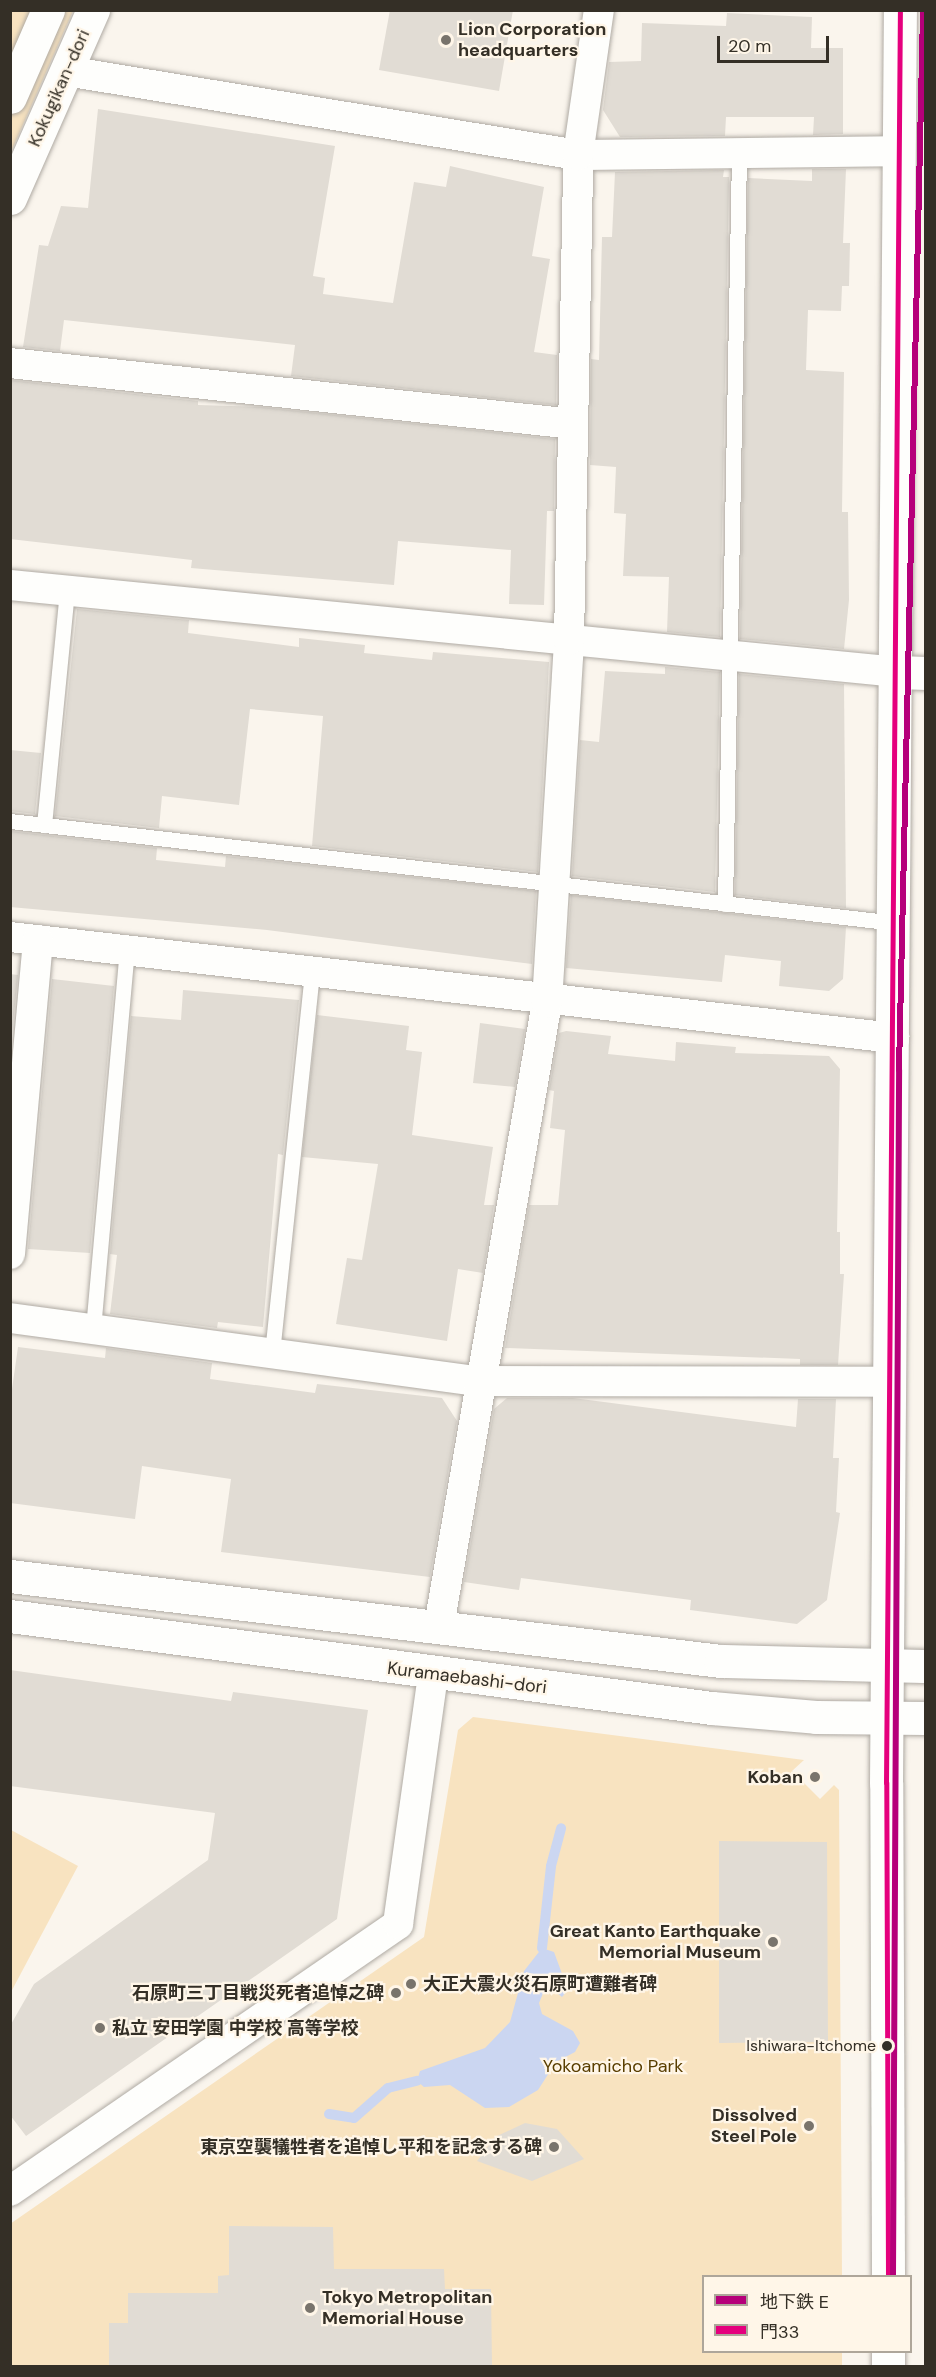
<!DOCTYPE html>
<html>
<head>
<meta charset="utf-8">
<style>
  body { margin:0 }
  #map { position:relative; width:936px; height:2377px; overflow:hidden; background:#faf5ed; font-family:"DM Sans","Noto Sans JP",sans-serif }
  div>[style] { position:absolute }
  .green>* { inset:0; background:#f8e3c0 }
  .water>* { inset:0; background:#cbd6f1 }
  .stream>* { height:10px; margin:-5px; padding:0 5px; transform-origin:5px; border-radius:5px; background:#cbd6f1 }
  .building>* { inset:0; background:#e1dcd4 }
  .roads { filter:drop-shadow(0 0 2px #afaaa3) drop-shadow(0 0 2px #afaaa3) }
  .service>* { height:15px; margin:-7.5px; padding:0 7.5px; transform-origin:7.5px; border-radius:7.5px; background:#fefefc }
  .minor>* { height:30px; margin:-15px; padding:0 15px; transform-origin:15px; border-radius:15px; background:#fefefc }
  .tertiary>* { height:33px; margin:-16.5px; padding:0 16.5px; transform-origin:16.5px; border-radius:16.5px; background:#fefefc }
  .secondary>* { height:33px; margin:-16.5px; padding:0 16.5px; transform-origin:16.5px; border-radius:16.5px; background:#fefefc }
  .primary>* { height:33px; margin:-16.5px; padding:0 16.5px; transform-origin:16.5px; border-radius:16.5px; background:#fefefc }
  .motorway>* { height:33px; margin:-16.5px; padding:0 16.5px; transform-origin:16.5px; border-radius:16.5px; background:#fefefc }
  .bus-1>* { height:4.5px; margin:-2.25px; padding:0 2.25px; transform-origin:2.25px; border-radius:2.25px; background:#e5007d }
  .metro-1>* { height:6px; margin:-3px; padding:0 3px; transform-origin:3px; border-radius:3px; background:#b6007a }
  .dots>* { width:16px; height:16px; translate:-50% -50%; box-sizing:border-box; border:3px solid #fff6e8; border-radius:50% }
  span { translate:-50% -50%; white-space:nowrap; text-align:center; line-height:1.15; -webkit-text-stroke:4.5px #fff6e8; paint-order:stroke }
  .bus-label { font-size:16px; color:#342f26 }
  .right { translate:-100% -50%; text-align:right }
  .poi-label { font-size:18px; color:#342f26; font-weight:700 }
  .left { translate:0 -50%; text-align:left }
  .street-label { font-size:18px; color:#342f26 }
  .park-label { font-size:18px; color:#593e00 }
  .frame { position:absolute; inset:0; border:12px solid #342f26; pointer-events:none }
  .legend { position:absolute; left:702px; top:2275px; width:210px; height:78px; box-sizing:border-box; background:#fff6e8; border:2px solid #aea69a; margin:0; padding:8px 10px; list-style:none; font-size:18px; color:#342f26 }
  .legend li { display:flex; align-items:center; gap:12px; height:30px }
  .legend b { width:30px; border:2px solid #aea69a }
  .scale { position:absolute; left:717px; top:36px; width:112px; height:27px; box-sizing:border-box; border:3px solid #342f26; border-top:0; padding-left:8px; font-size:18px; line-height:21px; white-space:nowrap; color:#342f26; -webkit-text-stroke:4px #fff6e8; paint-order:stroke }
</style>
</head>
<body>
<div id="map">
  <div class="green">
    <i style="clip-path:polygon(11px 11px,73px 11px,11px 152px)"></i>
    <i style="clip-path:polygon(473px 1717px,804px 1760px,792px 1771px,820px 1799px,834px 1785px,839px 1790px,842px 2276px,704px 2276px,704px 2352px,842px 2352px,842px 2366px,11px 2366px,10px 2224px,424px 1937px,458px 1730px)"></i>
    <i style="clip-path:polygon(11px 1830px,78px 1866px,11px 1992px)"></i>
  </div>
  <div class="water">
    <i style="clip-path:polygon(542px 1948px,554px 1952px,568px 1990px,562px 1997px,552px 1989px,544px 1991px,539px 2003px,542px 2014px,573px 2031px,580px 2043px,575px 2052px,556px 2062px,538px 2090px,509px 2107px,485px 2108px,450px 2085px,424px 2087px,417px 2081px,420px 2071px,485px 2048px,510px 2022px,524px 1971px)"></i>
  </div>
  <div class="stream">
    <i style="left:542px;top:1948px;width:82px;rotate:-83.7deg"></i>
    <i style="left:551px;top:1866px;width:39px;rotate:-75deg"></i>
    <i style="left:329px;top:2114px;width:25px;rotate:9deg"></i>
    <i style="left:354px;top:2118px;width:45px;rotate:-41.4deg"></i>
    <i style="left:388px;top:2088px;width:30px;rotate:-14deg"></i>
  </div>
  <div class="building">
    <i style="clip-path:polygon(390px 10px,513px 10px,499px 91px,379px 70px)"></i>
    <i style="clip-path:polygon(727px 13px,812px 17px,811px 48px,843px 48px,843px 134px,813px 135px,814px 117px,726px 117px,725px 136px,620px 137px,603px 110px,609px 62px,641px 61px,642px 23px,726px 26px)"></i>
    <i style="clip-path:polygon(98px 109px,335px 146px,313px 276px,325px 278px,323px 294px,393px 303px,414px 182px,446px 187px,450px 166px,544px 187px,532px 256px,550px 259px,534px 352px,557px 355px,556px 405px,291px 376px,295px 345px,64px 320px,60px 351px,23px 347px,39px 245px,48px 246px,61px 206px,88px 208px)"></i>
    <i style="clip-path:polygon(812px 169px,846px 169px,843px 243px,850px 243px,849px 286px,842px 286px,841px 311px,808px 310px,806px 370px,844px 372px,842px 512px,848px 512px,849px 600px,844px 649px,740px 639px,748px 178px,812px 181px)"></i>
    <i style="clip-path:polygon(724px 170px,723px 177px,729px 177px,720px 637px,667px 632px,669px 577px,623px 576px,626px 514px,614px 513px,616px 467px,590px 465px,591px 359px,599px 360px,602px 237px,612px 237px,615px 172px)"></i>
    <i style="clip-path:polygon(10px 380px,198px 401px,198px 405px,261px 407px,555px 439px,554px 511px,547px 511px,544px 605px,509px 604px,511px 550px,398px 541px,394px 585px,191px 568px,192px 560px,10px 539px)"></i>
    <i style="clip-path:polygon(77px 609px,189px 620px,188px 633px,299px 647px,299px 638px,365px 645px,364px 653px,432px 660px,433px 652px,549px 662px,538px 872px,312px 846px,323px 716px,250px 709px,239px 805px,162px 796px,159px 828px,55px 816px)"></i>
    <i style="clip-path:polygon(665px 667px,720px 672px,715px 892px,572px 876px,580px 740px,599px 742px,605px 671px,665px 674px)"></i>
    <i style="clip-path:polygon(739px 674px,844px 684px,846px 908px,735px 895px)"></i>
    <i style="clip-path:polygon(10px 750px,41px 753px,35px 814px,10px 811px)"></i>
    <i style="clip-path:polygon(10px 831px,157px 848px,156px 860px,225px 867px,226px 856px,536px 891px,532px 964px,267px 930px,10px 907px)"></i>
    <i style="clip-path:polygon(571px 895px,846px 927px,843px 979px,829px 991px,779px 986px,781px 961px,725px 955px,722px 982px,566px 968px)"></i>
    <i style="clip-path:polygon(10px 974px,18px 975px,10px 1054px)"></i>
    <i style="clip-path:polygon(52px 979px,114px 986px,90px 1253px,28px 1249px)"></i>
    <i style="clip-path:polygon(183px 990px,299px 1000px,283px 1155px,278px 1154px,263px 1327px,218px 1322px,217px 1328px,110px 1314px,117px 1255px,110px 1254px,131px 1016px,181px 1020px)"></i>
    <i style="clip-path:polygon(317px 1015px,409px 1026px,406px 1050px,422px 1052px,412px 1135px,493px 1147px,484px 1205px,494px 1205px,483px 1273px,458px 1269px,447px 1341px,336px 1324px,347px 1258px,362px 1260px,378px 1164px,302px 1157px)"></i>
    <i style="clip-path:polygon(480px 1023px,525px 1029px,515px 1087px,473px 1083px)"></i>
    <i style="clip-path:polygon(566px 1031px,611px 1036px,608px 1054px,675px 1061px,676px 1042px,736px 1047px,735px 1053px,829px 1056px,840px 1069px,837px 1232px,840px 1232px,840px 1274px,844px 1274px,838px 1365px,800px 1365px,800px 1359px,505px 1348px,529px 1205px,558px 1205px,565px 1130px,550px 1128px,554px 1091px,549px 1090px,559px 1033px)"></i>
    <i style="clip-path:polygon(18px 1347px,105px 1358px,106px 1348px,212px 1363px,210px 1379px,315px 1393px,317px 1384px,442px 1398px,457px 1421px,430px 1577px,221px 1552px,231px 1479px,142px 1466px,135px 1519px,10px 1503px,10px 1403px)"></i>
    <i style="clip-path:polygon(507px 1398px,573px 1398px,796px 1427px,798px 1399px,836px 1399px,833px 1458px,839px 1458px,836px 1512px,840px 1513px,827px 1600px,797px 1624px,690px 1610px,691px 1600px,521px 1578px,519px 1590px,464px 1582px,494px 1409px)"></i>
    <i style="clip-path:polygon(10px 1670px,231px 1701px,233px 1692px,368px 1710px,337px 1919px,26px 2136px,10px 2115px,10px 2026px,34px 1984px,208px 1860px,215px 1813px,10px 1786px)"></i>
    <i style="clip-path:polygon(719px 1841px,827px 1842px,828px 2042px,719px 2043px)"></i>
    <i style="clip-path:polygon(525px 2123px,557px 2129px,584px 2159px,532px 2181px,477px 2161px,495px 2137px)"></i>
    <i style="clip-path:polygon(229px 2226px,333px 2227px,334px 2269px,444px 2269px,445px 2289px,491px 2289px,492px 2367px,109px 2367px,109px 2323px,128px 2323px,128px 2293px,218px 2293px,218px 2276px,229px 2275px)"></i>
  </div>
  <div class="roads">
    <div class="service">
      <i style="left:10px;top:821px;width:891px;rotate:6.57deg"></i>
      <i style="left:44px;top:825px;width:236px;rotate:-84.4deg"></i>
      <i style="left:725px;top:904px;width:751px;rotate:-88.93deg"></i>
      <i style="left:93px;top:1329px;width:380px;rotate:-84.9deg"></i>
      <i style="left:272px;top:1353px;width:382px;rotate:-84deg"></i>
    </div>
    <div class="minor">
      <i style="left:66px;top:71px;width:519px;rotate:9.32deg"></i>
      <i style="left:578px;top:155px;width:319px;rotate:-0.7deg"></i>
      <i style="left:10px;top:363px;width:566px;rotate:6.18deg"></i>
      <i style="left:10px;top:585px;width:892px;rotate:5.6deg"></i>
      <i style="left:10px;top:937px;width:890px;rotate:6.52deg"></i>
      <i style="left:10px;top:1254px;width:315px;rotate:-84.9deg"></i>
      <i style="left:10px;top:1318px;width:472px;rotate:7.7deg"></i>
      <i style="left:478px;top:1381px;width:412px;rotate:0.1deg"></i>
      <i style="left:439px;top:1626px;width:633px;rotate:-80.18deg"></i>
      <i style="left:547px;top:1002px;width:363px;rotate:-86.5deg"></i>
      <i style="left:569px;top:640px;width:485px;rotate:-88.9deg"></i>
      <i style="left:578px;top:155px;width:147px;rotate:-81.8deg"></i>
      <i style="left:10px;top:2191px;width:471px;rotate:-34.5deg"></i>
      <i style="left:398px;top:1924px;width:252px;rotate:-82deg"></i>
    </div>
    <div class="tertiary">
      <i style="left:10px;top:198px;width:206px;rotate:-66.2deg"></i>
      <i style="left:898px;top:672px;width:28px;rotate:2deg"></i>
    </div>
    <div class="secondary">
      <i style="left:888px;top:2276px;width:493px;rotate:-90.2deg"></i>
      <i style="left:886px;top:1783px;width:1773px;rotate:-89.55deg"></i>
      <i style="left:888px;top:2352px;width:14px;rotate:90deg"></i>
    </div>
    <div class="primary">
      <i style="left:10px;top:1576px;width:716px;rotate:6.82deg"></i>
      <i style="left:721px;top:1661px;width:205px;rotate:1.4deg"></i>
      <i style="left:10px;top:1616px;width:708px;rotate:7.47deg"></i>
      <i style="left:712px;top:1708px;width:104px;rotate:4.9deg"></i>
      <i style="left:816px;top:1717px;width:110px;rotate:0.5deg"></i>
    </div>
    <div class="motorway">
      <i style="left:10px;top:97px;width:95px;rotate:-66.4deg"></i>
    </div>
  </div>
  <div class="bus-1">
    <i style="left:888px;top:2276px;width:493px;rotate:-90.2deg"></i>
    <i style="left:886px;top:1783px;width:1773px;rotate:-89.55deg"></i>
  </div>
  <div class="metro-1">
    <i style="left:893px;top:2276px;width:1206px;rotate:-89.71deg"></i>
    <i style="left:899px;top:1070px;width:1060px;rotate:-88.7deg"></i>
  </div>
  <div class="dots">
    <i style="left:446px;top:40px;background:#79746c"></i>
    <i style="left:815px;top:1777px;background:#79746c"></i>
    <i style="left:773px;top:1942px;background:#79746c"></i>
    <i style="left:411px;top:1984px;background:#79746c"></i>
    <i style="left:396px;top:1993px;background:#79746c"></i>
    <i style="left:100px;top:2028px;background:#79746c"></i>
    <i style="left:887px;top:2046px;background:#342f26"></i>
    <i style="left:809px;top:2126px;background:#79746c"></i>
    <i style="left:554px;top:2147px;background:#79746c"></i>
    <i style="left:310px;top:2308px;background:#79746c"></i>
  </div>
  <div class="bus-label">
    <span class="right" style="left:876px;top:2046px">Ishiwara-Itchome</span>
  </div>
  <div class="poi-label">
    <span class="left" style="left:458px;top:40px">Lion Corporation<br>headquarters</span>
    <span class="right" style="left:803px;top:1777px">Koban</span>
    <span class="right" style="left:761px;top:1942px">Great Kanto Earthquake<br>Memorial Museum</span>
    <span class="left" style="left:423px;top:1984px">大正大震火災石原町遭難者碑</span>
    <span class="right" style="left:384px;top:1993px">石原町三丁目戦災死者追悼之碑</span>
    <span class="left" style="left:112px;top:2028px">私立 安田学園 中学校 高等学校</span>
    <span class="right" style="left:797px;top:2126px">Dissolved<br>Steel Pole</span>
    <span class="right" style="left:542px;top:2147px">東京空襲犠牲者を追悼し平和を記念する碑</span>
    <span class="left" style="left:322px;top:2308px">Tokyo Metropolitan<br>Memorial House</span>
  </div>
  <div class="street-label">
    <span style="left:59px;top:88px;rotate:-66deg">Kokugikan-dori</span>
    <span style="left:467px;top:1678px;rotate:7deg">Kuramaebashi-dori</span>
  </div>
  <div class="park-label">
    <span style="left:613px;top:2066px">Yokoamicho Park</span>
  </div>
  <div class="frame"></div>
  <ul class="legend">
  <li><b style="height:8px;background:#b6007a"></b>地下鉄 E</li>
  <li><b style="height:8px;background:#e5007d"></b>門33</li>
  </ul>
  <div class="scale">20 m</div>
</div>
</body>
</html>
